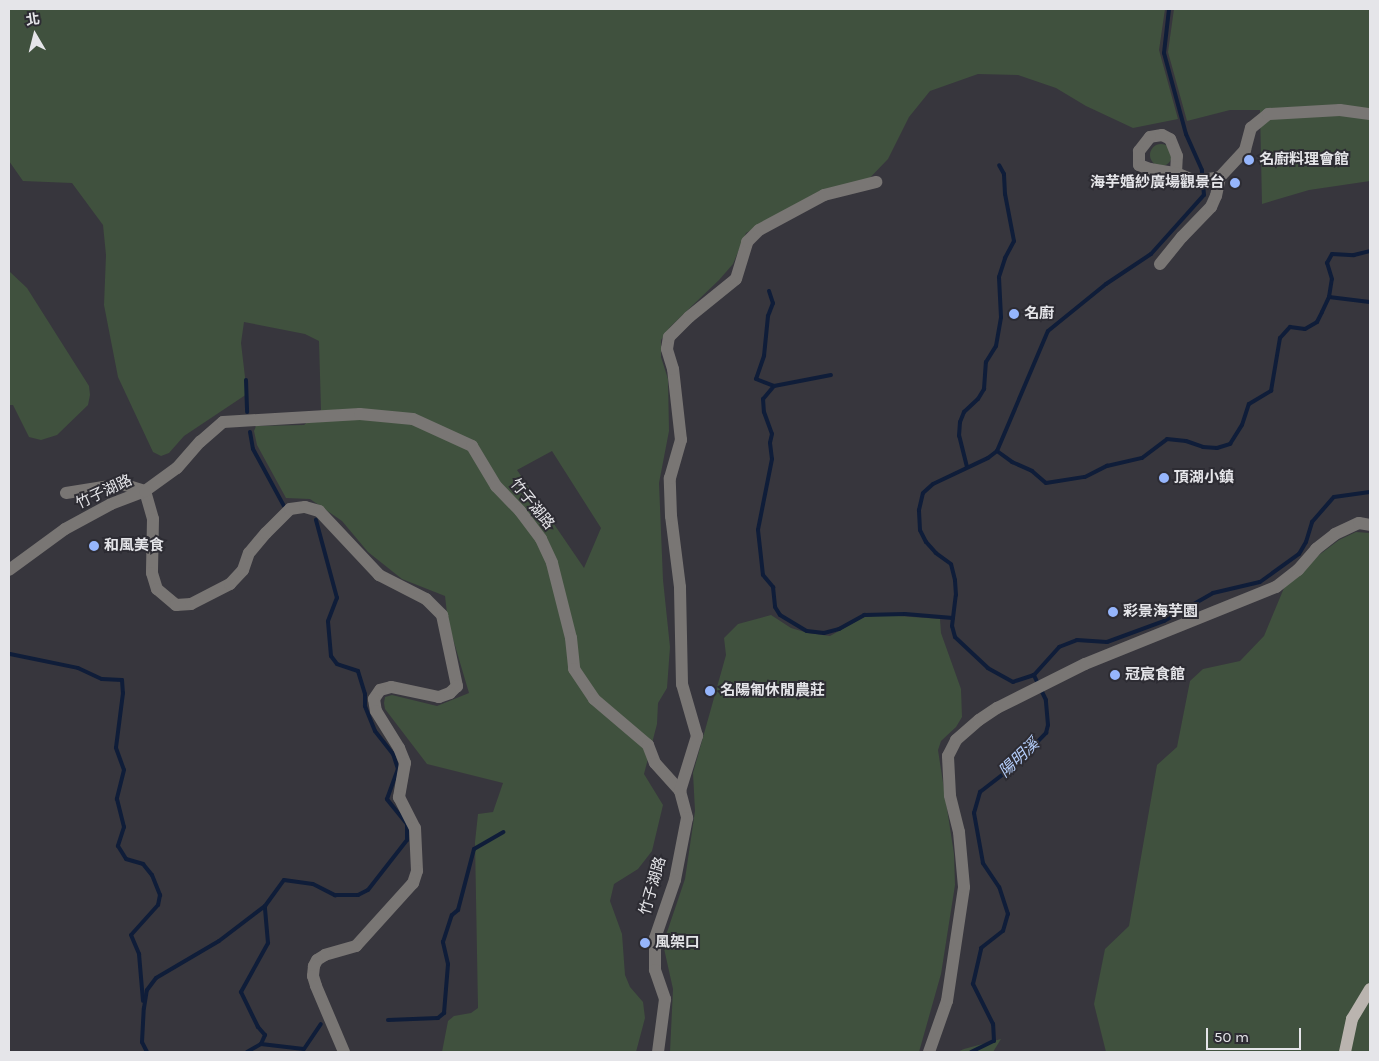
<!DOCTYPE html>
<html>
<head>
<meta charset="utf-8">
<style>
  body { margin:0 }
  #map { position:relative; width:1379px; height:1061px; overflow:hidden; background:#37363d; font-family:Karla,"Noto Sans TC",sans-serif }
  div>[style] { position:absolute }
  .green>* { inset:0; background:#40513e }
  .round { border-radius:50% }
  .stream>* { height:4px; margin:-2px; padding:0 2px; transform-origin:2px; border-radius:2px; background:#0f1d39 }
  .minor>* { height:12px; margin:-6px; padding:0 6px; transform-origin:6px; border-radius:6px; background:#797674 }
  .major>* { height:12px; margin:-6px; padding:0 6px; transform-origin:6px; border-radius:6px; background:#bab4af }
  .dots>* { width:14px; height:14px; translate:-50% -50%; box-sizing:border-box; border:2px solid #2d2c33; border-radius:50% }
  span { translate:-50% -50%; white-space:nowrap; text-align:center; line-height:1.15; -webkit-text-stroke:4px #2d2c33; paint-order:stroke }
  .poi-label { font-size:15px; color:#e5e5e9; font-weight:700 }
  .left { translate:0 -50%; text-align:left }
  .right { translate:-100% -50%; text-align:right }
  .street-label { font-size:15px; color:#e5e5e9 }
  .water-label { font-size:16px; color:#b4cdfa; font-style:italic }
  .frame { position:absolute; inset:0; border:10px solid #e5e5e9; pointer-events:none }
  .north { position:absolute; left:10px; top:10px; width:50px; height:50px; -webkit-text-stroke:4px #2d2c33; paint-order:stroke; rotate:352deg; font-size:14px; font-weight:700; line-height:20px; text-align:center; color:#e5e5e9 }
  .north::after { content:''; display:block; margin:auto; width:18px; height:22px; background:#e5e5e9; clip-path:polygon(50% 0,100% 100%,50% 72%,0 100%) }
  .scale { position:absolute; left:1206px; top:1028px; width:95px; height:22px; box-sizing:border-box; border:2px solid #e5e5e9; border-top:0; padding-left:6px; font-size:15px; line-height:18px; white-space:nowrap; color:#e5e5e9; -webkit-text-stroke:4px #2d2c33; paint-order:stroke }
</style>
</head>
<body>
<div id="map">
  <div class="green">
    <i style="clip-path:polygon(evenodd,9px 9px,1165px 9px,1159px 50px,1178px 119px,1133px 128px,1086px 106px,1056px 88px,1018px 75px,978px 74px,930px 91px,909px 117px,888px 159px,863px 185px,795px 205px,746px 233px,733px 264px,719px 280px,670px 327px,661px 340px,661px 357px,668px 379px,669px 431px,659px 483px,663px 580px,670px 647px,667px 688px,658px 703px,657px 724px,644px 774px,663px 805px,652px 851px,638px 869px,614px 884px,610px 901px,622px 934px,625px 975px,630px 987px,643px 1002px,645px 1018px,636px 1052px,442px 1052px,448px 1021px,454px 1016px,471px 1013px,478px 1008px,475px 842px,478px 814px,493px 812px,503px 783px,427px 764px,385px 709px,384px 703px,385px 697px,392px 695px,437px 706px,469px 693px,448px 622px,445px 596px,402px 579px,368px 552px,342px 521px,310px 499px,286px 498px,257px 445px,254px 431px,256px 426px,304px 425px,321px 410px,319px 341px,305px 334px,244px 322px,241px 343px,247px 394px,184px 436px,169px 453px,161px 456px,153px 452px,118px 377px,104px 305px,106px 255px,103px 225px,72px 183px,23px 181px,9px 161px,9px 9px,552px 451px,601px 528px,584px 568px,517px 470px,552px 451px)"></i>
    <i style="clip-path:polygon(1174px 9px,1370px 9px,1370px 181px,1309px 190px,1262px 204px,1260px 110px,1230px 110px,1187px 121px,1168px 52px)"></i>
    <i class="round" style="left:1150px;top:144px;width:22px;height:22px"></i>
    <i style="clip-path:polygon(9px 271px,27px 288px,89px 386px,90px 395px,88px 405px,57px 435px,41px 440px,29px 437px,13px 405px,9px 405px)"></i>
    <i style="clip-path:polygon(1356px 532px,1370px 533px,1370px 1052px,1106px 1052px,1094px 1004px,1105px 949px,1129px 926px,1157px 765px,1177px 747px,1190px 681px,1203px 669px,1240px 661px,1264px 636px,1284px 588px,1319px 555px,1339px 540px)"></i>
    <i style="clip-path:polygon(771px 615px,791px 628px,808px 633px,830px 636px,864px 617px,885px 615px,940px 619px,941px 633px,961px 689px,962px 717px,956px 727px,941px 741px,938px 750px,954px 854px,955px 885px,941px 974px,919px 1052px,670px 1052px,673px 989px,663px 944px,685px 879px,695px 811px,693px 773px,726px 655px,724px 638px,738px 624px)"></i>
    <i style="clip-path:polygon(1001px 1039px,993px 1052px,957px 1052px,964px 1049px)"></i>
  </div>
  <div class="stream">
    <i style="left:769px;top:291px;width:13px;rotate:72deg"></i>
    <i style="left:773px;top:303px;width:14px;rotate:111deg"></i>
    <i style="left:768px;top:316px;width:40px;rotate:95.7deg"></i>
    <i style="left:764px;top:356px;width:24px;rotate:109deg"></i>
    <i style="left:756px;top:379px;width:19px;rotate:21deg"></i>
    <i style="left:774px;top:386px;width:17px;rotate:130deg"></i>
    <i style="left:763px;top:399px;width:13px;rotate:86deg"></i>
    <i style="left:764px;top:412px;width:23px;rotate:70deg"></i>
    <i style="left:772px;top:434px;width:9px;rotate:103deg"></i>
    <i style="left:770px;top:443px;width:16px;rotate:83deg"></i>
    <i style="left:772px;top:459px;width:72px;rotate:101.2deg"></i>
    <i style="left:758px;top:530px;width:45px;rotate:83.7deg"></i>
    <i style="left:763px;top:575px;width:16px;rotate:50deg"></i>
    <i style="left:773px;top:587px;width:20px;rotate:84deg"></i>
    <i style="left:775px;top:607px;width:9px;rotate:58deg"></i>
    <i style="left:780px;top:615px;width:31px;rotate:31deg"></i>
    <i style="left:807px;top:631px;width:17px;rotate:7deg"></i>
    <i style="left:824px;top:633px;width:16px;rotate:-15deg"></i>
    <i style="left:839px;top:629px;width:29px;rotate:-29deg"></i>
    <i style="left:864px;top:615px;width:41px;rotate:-1.4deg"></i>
    <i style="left:905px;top:614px;width:48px;rotate:4.8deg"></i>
    <i style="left:1329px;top:297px;width:41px;rotate:7deg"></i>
    <i style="left:246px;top:380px;width:32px;rotate:88deg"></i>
    <i style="left:774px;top:386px;width:58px;rotate:-10.9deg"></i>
    <i style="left:250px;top:432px;width:17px;rotate:80deg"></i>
    <i style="left:253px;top:449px;width:65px;rotate:61.5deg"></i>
    <i style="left:997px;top:451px;width:19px;rotate:36deg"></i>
    <i style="left:1012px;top:462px;width:22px;rotate:24deg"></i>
    <i style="left:1032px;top:471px;width:18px;rotate:41deg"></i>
    <i style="left:1046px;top:483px;width:39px;rotate:-9deg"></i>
    <i style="left:1085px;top:477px;width:25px;rotate:-27deg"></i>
    <i style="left:1107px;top:466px;width:36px;rotate:-13deg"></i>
    <i style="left:1142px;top:458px;width:31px;rotate:-37deg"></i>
    <i style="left:1167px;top:439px;width:19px;rotate:6deg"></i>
    <i style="left:1186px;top:441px;width:18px;rotate:19deg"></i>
    <i style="left:1203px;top:447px;width:14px;rotate:4deg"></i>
    <i style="left:1217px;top:448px;width:14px;rotate:-17deg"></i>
    <i style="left:1230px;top:444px;width:22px;rotate:-58deg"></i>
    <i style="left:1242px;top:425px;width:22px;rotate:-72deg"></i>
    <i style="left:1249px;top:404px;width:26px;rotate:-31deg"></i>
    <i style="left:1271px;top:391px;width:54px;rotate:-80.4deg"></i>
    <i style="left:1280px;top:338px;width:15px;rotate:-48deg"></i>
    <i style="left:1290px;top:327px;width:15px;rotate:8deg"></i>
    <i style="left:1305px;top:329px;width:14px;rotate:-30deg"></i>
    <i style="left:1317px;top:322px;width:11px;rotate:-63deg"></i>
    <i style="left:1322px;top:312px;width:17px;rotate:-65deg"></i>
    <i style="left:1329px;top:297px;width:18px;rotate:-81deg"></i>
    <i style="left:1332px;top:279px;width:17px;rotate:-107deg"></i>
    <i style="left:1327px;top:263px;width:10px;rotate:-61deg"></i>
    <i style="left:1332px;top:254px;width:22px;rotate:3deg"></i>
    <i style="left:1354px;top:255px;width:16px;rotate:-14deg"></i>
    <i style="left:967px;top:467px;width:32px;rotate:-104deg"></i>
    <i style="left:959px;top:436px;width:14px;rotate:-86deg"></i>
    <i style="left:960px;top:422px;width:11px;rotate:-68deg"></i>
    <i style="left:964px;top:412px;width:19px;rotate:-43deg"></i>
    <i style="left:978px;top:399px;width:12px;rotate:-59deg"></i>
    <i style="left:984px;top:389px;width:27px;rotate:-86deg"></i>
    <i style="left:986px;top:362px;width:19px;rotate:-58deg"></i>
    <i style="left:996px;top:346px;width:29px;rotate:-80deg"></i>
    <i style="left:1001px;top:317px;width:40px;rotate:-92.9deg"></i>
    <i style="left:999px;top:277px;width:20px;rotate:-72deg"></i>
    <i style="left:1005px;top:258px;width:19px;rotate:-62deg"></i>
    <i style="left:1014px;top:241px;width:48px;rotate:-100.8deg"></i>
    <i style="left:1005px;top:194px;width:20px;rotate:-93deg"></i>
    <i style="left:1004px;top:174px;width:10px;rotate:-119deg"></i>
    <i style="left:10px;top:654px;width:69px;rotate:11.6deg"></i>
    <i style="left:78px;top:668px;width:26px;rotate:25deg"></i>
    <i style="left:102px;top:679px;width:20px;rotate:3deg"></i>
    <i style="left:122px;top:680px;width:13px;rotate:86deg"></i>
    <i style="left:123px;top:693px;width:55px;rotate:97.3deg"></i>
    <i style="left:116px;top:748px;width:23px;rotate:70deg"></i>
    <i style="left:124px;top:770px;width:30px;rotate:104deg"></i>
    <i style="left:117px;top:799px;width:29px;rotate:76deg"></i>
    <i style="left:124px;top:827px;width:20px;rotate:108deg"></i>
    <i style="left:118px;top:846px;width:15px;rotate:58deg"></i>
    <i style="left:126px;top:859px;width:18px;rotate:16deg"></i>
    <i style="left:143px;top:864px;width:14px;rotate:51deg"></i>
    <i style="left:152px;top:875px;width:22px;rotate:68deg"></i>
    <i style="left:160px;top:895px;width:10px;rotate:101deg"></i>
    <i style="left:158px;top:905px;width:40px;rotate:132deg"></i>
    <i style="left:131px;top:935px;width:21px;rotate:67deg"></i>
    <i style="left:139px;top:954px;width:47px;rotate:85.1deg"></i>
    <i style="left:1034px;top:675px;width:22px;rotate:162deg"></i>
    <i style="left:1013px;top:682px;width:29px;rotate:-151deg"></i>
    <i style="left:988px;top:668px;width:45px;rotate:-136.8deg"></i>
    <i style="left:955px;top:637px;width:11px;rotate:-105deg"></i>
    <i style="left:952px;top:626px;width:31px;rotate:-83deg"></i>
    <i style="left:956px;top:595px;width:15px;rotate:-94deg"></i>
    <i style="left:955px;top:580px;width:16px;rotate:-104deg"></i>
    <i style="left:951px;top:564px;width:19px;rotate:-144deg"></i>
    <i style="left:936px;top:553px;width:15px;rotate:-132deg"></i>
    <i style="left:926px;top:542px;width:13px;rotate:-117deg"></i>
    <i style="left:920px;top:530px;width:20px;rotate:-93deg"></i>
    <i style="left:919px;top:510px;width:17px;rotate:-77deg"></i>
    <i style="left:923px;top:493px;width:13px;rotate:-42deg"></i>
    <i style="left:933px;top:484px;width:61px;rotate:-25.3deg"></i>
    <i style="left:988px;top:458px;width:11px;rotate:-38deg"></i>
    <i style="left:997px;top:451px;width:130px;rotate:-67deg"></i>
    <i style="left:1048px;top:331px;width:75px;rotate:-39deg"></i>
    <i style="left:1106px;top:284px;width:54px;rotate:-33.7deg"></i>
    <i style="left:1151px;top:254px;width:79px;rotate:-48.1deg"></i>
    <i style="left:1204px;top:195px;width:25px;rotate:-95deg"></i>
    <i style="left:1202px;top:170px;width:39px;rotate:-114deg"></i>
    <i style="left:1186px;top:134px;width:84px;rotate:-105.2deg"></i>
    <i style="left:1164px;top:53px;width:44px;rotate:-83.5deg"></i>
    <i style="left:388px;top:1020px;width:50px;rotate:-2.3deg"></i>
    <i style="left:438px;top:1018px;width:8px;rotate:-40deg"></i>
    <i style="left:444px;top:1013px;width:49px;rotate:-85.3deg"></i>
    <i style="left:448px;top:964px;width:23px;rotate:-103deg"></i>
    <i style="left:443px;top:942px;width:28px;rotate:-72deg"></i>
    <i style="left:452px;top:915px;width:8px;rotate:-40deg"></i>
    <i style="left:458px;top:910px;width:63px;rotate:-75.3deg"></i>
    <i style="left:474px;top:849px;width:34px;rotate:-30deg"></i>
    <i style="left:261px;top:1044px;width:10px;rotate:-66deg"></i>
    <i style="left:265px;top:1035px;width:11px;rotate:-131deg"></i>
    <i style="left:258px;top:1027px;width:39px;rotate:-116deg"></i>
    <i style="left:241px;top:992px;width:56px;rotate:-61.1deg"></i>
    <i style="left:268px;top:943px;width:37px;rotate:-95deg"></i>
    <i style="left:147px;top:1052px;width:11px;rotate:-117deg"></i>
    <i style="left:142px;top:1042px;width:34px;rotate:-87deg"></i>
    <i style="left:144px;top:1008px;width:18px;rotate:-81deg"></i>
    <i style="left:147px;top:990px;width:15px;rotate:-53deg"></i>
    <i style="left:156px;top:978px;width:73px;rotate:-30.4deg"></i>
    <i style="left:219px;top:941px;width:58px;rotate:-37.3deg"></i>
    <i style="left:265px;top:906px;width:32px;rotate:-54deg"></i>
    <i style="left:284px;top:880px;width:29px;rotate:8deg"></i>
    <i style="left:313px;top:884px;width:25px;rotate:27deg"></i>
    <i style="left:335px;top:895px;width:23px"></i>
    <i style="left:358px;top:895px;width:11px;rotate:-27deg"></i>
    <i style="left:368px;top:890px;width:63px;rotate:-52deg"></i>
    <i style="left:407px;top:840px;width:16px;rotate:-90deg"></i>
    <i style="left:407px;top:824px;width:32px;rotate:-129deg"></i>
    <i style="left:387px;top:799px;width:32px;rotate:-70deg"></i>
    <i style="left:398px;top:769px;width:16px;rotate:-108deg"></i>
    <i style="left:393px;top:754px;width:29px;rotate:-128deg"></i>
    <i style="left:375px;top:731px;width:27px;rotate:-112deg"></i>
    <i style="left:365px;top:706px;width:12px;rotate:-90deg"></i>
    <i style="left:365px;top:694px;width:24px;rotate:-107deg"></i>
    <i style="left:358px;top:671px;width:22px;rotate:-162deg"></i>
    <i style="left:337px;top:664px;width:10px;rotate:-127deg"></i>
    <i style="left:331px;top:656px;width:35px;rotate:-95deg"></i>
    <i style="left:328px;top:621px;width:25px;rotate:-69deg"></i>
    <i style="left:337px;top:598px;width:81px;rotate:-105.1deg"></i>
    <i style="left:247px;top:1052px;width:16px;rotate:-30deg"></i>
    <i style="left:261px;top:1044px;width:43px;rotate:6.6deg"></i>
    <i style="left:304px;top:1049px;width:30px;rotate:-56deg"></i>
    <i style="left:971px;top:1052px;width:25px;rotate:-26deg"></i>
    <i style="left:994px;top:1041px;width:17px;rotate:-93deg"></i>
    <i style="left:993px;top:1024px;width:45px;rotate:-116.6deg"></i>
    <i style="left:973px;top:984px;width:37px;rotate:-77deg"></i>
    <i style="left:981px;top:948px;width:28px;rotate:-38deg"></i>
    <i style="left:1003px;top:931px;width:18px;rotate:-74deg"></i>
    <i style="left:1008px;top:914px;width:28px;rotate:-108deg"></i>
    <i style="left:999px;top:887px;width:29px;rotate:-124deg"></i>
    <i style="left:983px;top:863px;width:51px;rotate:-100.2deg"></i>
    <i style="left:974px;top:813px;width:22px;rotate:-74deg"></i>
    <i style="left:980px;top:792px;width:44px;rotate:-37.6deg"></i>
    <i style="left:1015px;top:765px;width:45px;rotate:-45.9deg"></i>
    <i style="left:1046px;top:733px;width:8px;rotate:-76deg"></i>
    <i style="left:1048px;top:725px;width:25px;rotate:-95deg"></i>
    <i style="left:1046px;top:700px;width:28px;rotate:-116deg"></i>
    <i style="left:1034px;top:675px;width:38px;rotate:-48deg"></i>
    <i style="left:1059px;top:647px;width:19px;rotate:-21deg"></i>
    <i style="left:1077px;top:640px;width:30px;rotate:4deg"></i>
    <i style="left:1107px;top:642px;width:61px;rotate:-20.2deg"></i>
    <i style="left:1164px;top:621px;width:56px;rotate:-29.7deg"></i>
    <i style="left:1213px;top:593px;width:48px;rotate:-13.2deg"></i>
    <i style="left:1260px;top:582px;width:48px;rotate:-35.7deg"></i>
    <i style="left:1299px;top:554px;width:14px;rotate:-60deg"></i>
    <i style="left:1306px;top:542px;width:21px;rotate:-73deg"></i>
    <i style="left:1312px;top:522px;width:33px;rotate:-49deg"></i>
    <i style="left:1334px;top:497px;width:36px;rotate:-8deg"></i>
  </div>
  <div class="minor">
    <i style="left:1176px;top:173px;width:17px;rotate:-87deg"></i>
    <i style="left:1177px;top:156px;width:18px;rotate:-112deg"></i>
    <i style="left:1170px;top:139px;width:9px;rotate:-153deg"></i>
    <i style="left:1162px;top:135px;width:12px;rotate:171deg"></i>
    <i style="left:1150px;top:137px;width:18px;rotate:128deg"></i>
    <i style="left:1139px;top:151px;width:14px;rotate:90deg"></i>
    <i style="left:1139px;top:165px;width:12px;rotate:20deg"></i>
    <i style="left:1150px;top:169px;width:26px;rotate:9deg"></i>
    <i style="left:1176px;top:173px;width:22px;rotate:22deg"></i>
    <i style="left:1196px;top:181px;width:24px;rotate:-9deg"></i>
    <i style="left:1220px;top:177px;width:37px;rotate:-47deg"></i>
    <i style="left:1245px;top:150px;width:23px;rotate:-75deg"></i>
    <i style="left:1251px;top:128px;width:22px;rotate:-39deg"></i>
    <i style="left:1268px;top:114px;width:72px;rotate:-3.2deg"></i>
    <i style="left:1340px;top:110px;width:30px;rotate:8deg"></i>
    <i style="left:1160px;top:264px;width:35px;rotate:-51deg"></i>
    <i style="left:1182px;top:237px;width:42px;rotate:-46deg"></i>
    <i style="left:1211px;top:207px;width:12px;rotate:-66deg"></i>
    <i style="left:1216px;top:196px;width:19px;rotate:-78deg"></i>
    <i style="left:145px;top:491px;width:29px;rotate:74deg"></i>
    <i style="left:153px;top:519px;width:54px;rotate:91.1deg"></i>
    <i style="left:152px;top:573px;width:17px;rotate:73deg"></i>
    <i style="left:157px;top:589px;width:25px;rotate:40deg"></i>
    <i style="left:176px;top:605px;width:15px;rotate:-4deg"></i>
    <i style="left:191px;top:604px;width:44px;rotate:-27.1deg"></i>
    <i style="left:230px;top:584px;width:19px;rotate:-47deg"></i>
    <i style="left:243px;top:570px;width:18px;rotate:-71deg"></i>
    <i style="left:249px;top:553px;width:26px;rotate:-50deg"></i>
    <i style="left:266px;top:533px;width:34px;rotate:-45deg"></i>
    <i style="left:290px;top:509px;width:15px;rotate:-8deg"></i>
    <i style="left:305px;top:507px;width:15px;rotate:16deg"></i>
    <i style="left:319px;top:511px;width:88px;rotate:46.8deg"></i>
    <i style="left:379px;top:575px;width:53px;rotate:27.1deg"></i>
    <i style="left:426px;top:599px;width:23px;rotate:45deg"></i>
    <i style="left:442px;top:615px;width:73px;rotate:78.1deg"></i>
    <i style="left:457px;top:686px;width:10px;rotate:135deg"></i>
    <i style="left:450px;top:693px;width:12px;rotate:160deg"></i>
    <i style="left:439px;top:697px;width:49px;rotate:-168.2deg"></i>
    <i style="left:391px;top:687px;width:11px;rotate:165deg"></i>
    <i style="left:380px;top:690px;width:11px;rotate:124deg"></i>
    <i style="left:374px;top:699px;width:12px;rotate:81deg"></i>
    <i style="left:376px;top:711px;width:44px;rotate:58.1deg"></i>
    <i style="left:399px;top:748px;width:16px;rotate:68deg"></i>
    <i style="left:405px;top:763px;width:35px;rotate:100deg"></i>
    <i style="left:399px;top:797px;width:35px;rotate:63deg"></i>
    <i style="left:415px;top:828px;width:43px;rotate:87.3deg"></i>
    <i style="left:417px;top:871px;width:13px;rotate:108deg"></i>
    <i style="left:413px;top:883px;width:85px;rotate:132.1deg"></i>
    <i style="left:356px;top:946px;width:32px;rotate:164deg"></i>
    <i style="left:325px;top:955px;width:9px;rotate:148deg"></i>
    <i style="left:317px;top:960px;width:7px;rotate:117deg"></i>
    <i style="left:314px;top:966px;width:10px;rotate:96deg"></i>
    <i style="left:313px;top:976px;width:10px;rotate:73deg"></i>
    <i style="left:316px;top:986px;width:72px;rotate:67deg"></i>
    <i style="left:66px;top:493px;width:57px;rotate:-9.1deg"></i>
    <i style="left:122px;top:484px;width:24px;rotate:17deg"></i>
    <i style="left:9px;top:570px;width:69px;rotate:-36.2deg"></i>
    <i style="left:65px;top:529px;width:52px;rotate:-28.5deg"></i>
    <i style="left:111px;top:504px;width:36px;rotate:-21deg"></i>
    <i style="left:145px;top:491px;width:39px;rotate:-36deg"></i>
    <i style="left:177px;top:468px;width:35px;rotate:-49deg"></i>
    <i style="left:200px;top:442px;width:30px;rotate:-41deg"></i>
    <i style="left:223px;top:422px;width:137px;rotate:-3.3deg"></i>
    <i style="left:360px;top:414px;width:53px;rotate:5.4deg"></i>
    <i style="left:413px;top:419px;width:65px;rotate:24.6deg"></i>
    <i style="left:472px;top:446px;width:47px;rotate:59deg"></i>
    <i style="left:496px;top:486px;width:35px;rotate:46deg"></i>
    <i style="left:520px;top:511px;width:35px;rotate:53deg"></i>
    <i style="left:541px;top:539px;width:26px;rotate:65deg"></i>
    <i style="left:552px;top:563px;width:77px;rotate:75.8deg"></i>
    <i style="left:571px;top:638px;width:31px;rotate:84deg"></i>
    <i style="left:574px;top:669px;width:36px;rotate:56deg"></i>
    <i style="left:594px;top:699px;width:71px;rotate:40.4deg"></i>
    <i style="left:648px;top:745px;width:19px;rotate:69deg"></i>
    <i style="left:655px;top:763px;width:38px;rotate:48deg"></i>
    <i style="left:680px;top:791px;width:28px;rotate:75deg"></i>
    <i style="left:687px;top:818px;width:63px;rotate:101deg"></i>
    <i style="left:675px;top:880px;width:61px;rotate:109deg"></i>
    <i style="left:655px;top:938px;width:32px;rotate:90deg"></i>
    <i style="left:655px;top:970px;width:31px;rotate:71deg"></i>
    <i style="left:665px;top:999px;width:53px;rotate:97.5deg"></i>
    <i style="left:680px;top:791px;width:58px;rotate:-72.8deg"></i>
    <i style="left:697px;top:736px;width:54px;rotate:-106.1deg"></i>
    <i style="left:682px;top:684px;width:97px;rotate:-91.2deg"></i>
    <i style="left:680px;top:587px;width:72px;rotate:-97.2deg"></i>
    <i style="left:671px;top:516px;width:38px;rotate:-92deg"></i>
    <i style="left:670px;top:478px;width:40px;rotate:-74deg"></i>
    <i style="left:681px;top:440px;width:71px;rotate:-96.4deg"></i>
    <i style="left:673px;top:369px;width:21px;rotate:-107deg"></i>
    <i style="left:667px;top:349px;width:12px;rotate:-81deg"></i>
    <i style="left:669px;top:337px;width:28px;rotate:-45deg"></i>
    <i style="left:689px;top:317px;width:60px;rotate:-39deg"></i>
    <i style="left:736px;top:279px;width:39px;rotate:-73deg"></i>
    <i style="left:747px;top:242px;width:17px;rotate:-45deg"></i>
    <i style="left:759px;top:230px;width:74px;rotate:-28.3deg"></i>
    <i style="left:824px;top:195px;width:54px;rotate:-14deg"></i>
    <i style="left:929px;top:1052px;width:54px;rotate:-70.6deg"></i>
    <i style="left:947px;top:1001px;width:115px;rotate:-81.5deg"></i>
    <i style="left:964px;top:887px;width:55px;rotate:-95.2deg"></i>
    <i style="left:959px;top:832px;width:38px;rotate:-104deg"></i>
    <i style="left:950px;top:795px;width:39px;rotate:-93deg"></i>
    <i style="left:948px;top:756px;width:18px;rotate:-63deg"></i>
    <i style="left:956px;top:740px;width:30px;rotate:-41deg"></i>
    <i style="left:979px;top:720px;width:22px;rotate:-34deg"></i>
    <i style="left:997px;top:708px;width:98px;rotate:-26.6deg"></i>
    <i style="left:1085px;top:664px;width:206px;rotate:-22deg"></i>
    <i style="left:1276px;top:587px;width:28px;rotate:-38deg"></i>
    <i style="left:1298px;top:570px;width:28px;rotate:-49deg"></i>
    <i style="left:1316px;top:549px;width:24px;rotate:-38deg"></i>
    <i style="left:1335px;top:534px;width:26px;rotate:-25deg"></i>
    <i style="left:1359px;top:523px;width:11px;rotate:10deg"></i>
  </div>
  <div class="major">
    <i style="left:1345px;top:1052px;width:34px;rotate:-78deg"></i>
    <i style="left:1352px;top:1019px;width:35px;rotate:-59deg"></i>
  </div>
  <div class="dots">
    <i style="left:1249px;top:160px;background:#96b6fd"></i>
    <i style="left:1235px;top:183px;background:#96b6fd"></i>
    <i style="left:1014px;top:314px;background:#96b6fd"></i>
    <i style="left:1164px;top:478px;background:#96b6fd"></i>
    <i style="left:94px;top:546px;background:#96b6fd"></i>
    <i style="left:1113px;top:612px;background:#96b6fd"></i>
    <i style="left:1115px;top:675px;background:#96b6fd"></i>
    <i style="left:710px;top:691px;background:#96b6fd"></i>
    <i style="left:645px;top:943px;background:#96b6fd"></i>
  </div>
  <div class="poi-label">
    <span class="left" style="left:1259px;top:160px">名廚料理會館</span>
    <span class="right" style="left:1225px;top:183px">海芋婚紗廣場觀景台</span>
    <span class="left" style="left:1024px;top:314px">名廚</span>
    <span class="left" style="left:1174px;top:478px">頂湖小鎮</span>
    <span class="left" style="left:104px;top:546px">和風美食</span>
    <span class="left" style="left:1123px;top:612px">彩景海芋園</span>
    <span class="left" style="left:1125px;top:675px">冠宸食館</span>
    <span class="left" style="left:720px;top:691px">名陽匍休閒農莊</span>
    <span class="left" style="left:655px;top:943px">風架口</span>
  </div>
  <div class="street-label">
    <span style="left:104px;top:492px;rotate:-25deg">竹子湖路</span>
    <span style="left:532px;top:504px;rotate:51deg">竹子湖路</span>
    <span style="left:653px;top:886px;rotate:-74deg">竹子湖路</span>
  </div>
  <div class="water-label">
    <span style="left:1019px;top:758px;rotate:-43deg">陽明溪</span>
  </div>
  <div class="frame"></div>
  <div class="north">北</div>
  <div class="scale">50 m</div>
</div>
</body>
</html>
